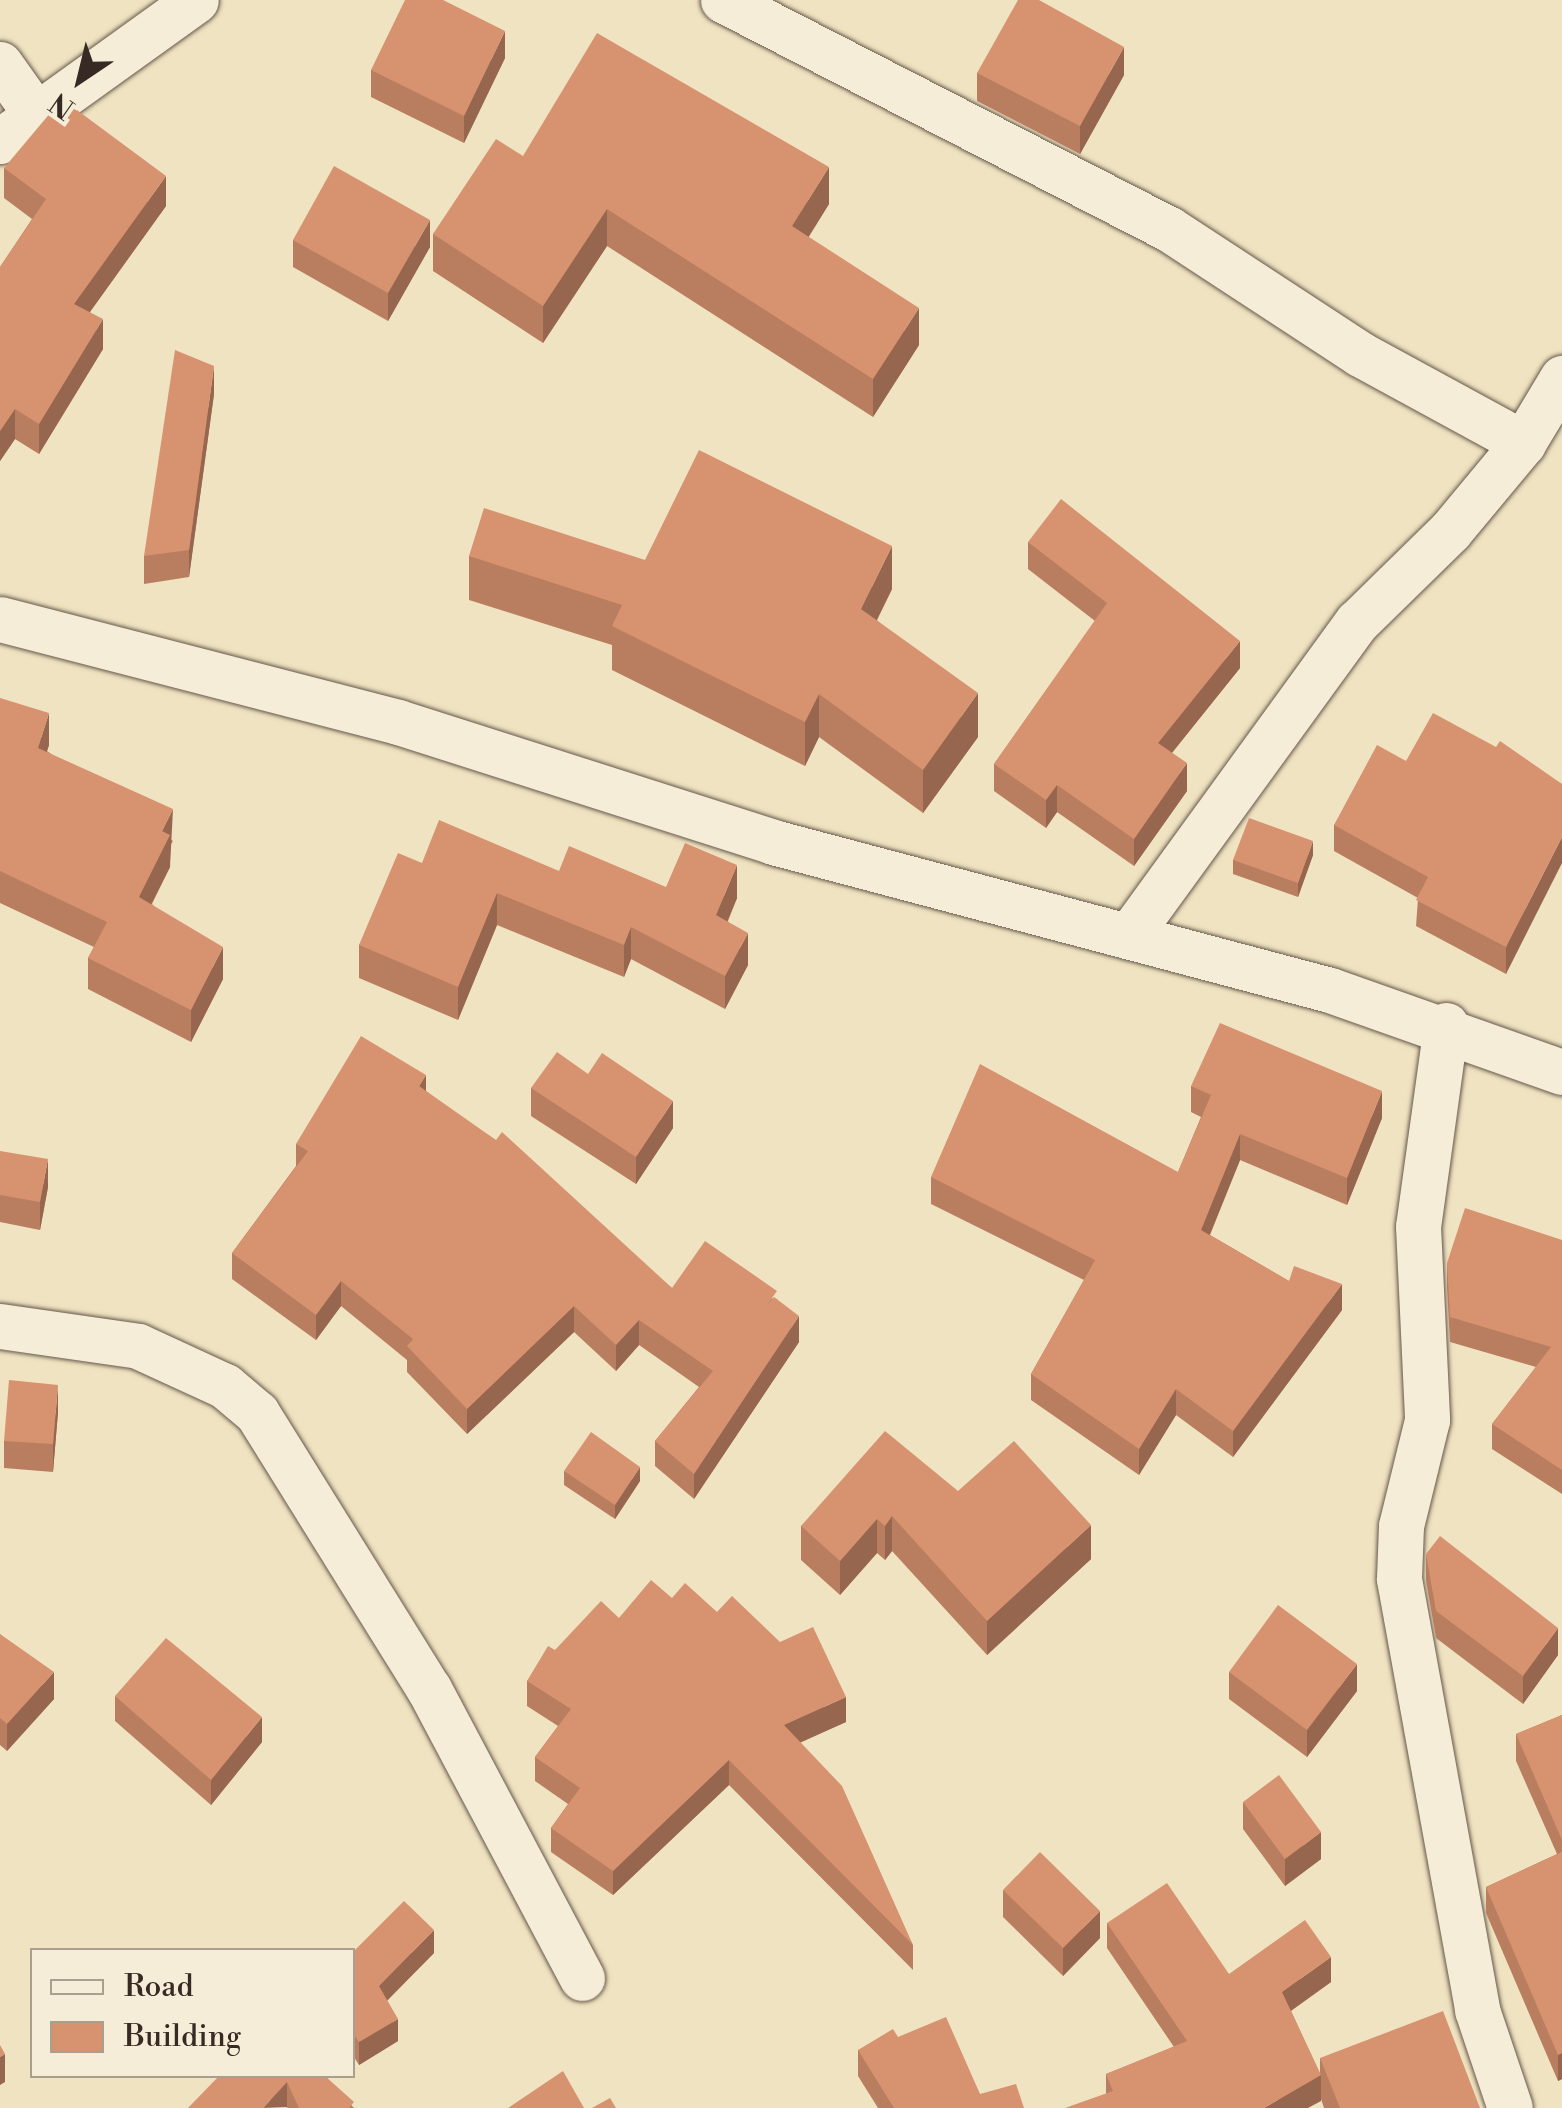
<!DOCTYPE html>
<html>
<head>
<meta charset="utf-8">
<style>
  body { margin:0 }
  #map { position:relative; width:1562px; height:2108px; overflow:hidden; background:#f0e3c1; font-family:"Libre Bodoni",serif }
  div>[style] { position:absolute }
  .roads { filter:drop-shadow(0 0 2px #65584b) drop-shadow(0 0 2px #65584b) }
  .street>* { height:45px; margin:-22.5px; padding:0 22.5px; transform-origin:22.5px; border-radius:22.5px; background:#f5edd7 }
  .wall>* { inset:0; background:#b97e5f }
  .shaded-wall>* { inset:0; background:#96664e }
  .building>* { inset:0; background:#d7926f }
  span { translate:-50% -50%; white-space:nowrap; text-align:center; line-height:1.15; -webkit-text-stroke:8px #f5edd7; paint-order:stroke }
  .legend { position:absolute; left:30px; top:1948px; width:325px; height:130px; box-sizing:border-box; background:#f5edd7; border:2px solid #a99f8f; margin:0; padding:12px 18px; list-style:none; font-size:30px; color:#372a24 }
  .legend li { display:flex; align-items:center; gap:20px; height:50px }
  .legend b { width:50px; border:2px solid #a99f8f }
  .north { position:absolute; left:30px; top:30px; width:100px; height:100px; -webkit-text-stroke:8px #f5edd7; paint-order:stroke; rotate:215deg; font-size:28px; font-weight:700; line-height:40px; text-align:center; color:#372a24 }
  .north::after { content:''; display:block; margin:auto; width:35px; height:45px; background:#372a24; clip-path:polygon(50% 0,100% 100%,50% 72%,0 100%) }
</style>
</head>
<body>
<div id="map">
  <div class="roads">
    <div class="street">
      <i style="left:723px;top:0;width:501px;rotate:27.18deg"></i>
      <i style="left:1169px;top:229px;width:228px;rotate:33.2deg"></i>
      <i style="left:1360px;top:354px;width:186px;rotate:28.6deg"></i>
      <i style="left:0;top:64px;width:64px;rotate:54.6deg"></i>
      <i style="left:0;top:141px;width:241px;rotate:-35.7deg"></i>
      <i style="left:0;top:619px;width:411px;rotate:14.5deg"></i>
      <i style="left:398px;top:722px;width:394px;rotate:17.7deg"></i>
      <i style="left:773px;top:842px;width:576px;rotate:14.88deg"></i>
      <i style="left:1330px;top:990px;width:246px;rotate:19.5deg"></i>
      <i style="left:1130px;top:934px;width:386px;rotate:-54deg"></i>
      <i style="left:1357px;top:622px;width:130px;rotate:-44.4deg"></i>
      <i style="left:1450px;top:531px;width:114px;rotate:-50.3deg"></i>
      <i style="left:1523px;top:443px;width:76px;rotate:-59deg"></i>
      <i style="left:1446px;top:1025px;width:203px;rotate:97.9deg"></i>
      <i style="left:1418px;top:1226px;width:194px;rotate:87.3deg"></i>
      <i style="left:1427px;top:1420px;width:109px;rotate:103.8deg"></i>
      <i style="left:1401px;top:1526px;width:53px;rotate:92.2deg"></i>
      <i style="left:1399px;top:1579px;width:438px;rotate:79.7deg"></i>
      <i style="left:1477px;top:2010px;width:103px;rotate:71.4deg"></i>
      <i style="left:0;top:1326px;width:139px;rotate:8.2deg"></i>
      <i style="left:138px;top:1346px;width:96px;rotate:24.7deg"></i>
      <i style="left:225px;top:1386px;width:42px;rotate:40.2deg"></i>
      <i style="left:257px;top:1413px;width:325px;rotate:58.1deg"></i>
      <i style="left:429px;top:1689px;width:327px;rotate:62.1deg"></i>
    </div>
  </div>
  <div class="wall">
    <i style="clip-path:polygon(505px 58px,464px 143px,371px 97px,371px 70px)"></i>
    <i style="clip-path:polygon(977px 73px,1124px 75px,1080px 154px,977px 101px)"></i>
    <i style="clip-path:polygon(523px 156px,829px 204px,808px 237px,919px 345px,873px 417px,607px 246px,543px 343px,433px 271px,433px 234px)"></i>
    <i style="clip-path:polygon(4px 168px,166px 206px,90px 312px,103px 349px,39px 454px,15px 439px,0 461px,0 267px,32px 219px,4px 198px)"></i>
    <i style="clip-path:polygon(293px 240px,430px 247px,388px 321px,293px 267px)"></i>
    <i style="clip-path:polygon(214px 394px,189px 577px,144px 584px,144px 556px)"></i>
    <i style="clip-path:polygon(1028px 542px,1240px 668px,1172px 753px,1187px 791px,1134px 866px,1057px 812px,1046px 828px,994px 791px,994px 764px,1095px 621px,1028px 569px)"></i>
    <i style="clip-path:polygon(469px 556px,645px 560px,892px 589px,877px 620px,978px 737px,923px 813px,819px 737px,805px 766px,612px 670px,612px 645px,469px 600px)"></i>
    <i style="clip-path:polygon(0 698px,49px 745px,47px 751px,173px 841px,170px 846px,170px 867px,152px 904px,223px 979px,191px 1042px,88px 989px,88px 958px,94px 947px,0 903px)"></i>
    <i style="clip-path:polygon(1406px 761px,1562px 784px,1506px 974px,1416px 926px,1418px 898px,1334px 851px,1334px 825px)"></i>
    <i style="clip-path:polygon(1313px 855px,1298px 897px,1233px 874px,1233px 860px)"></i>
    <i style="clip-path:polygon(422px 863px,559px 871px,737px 898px,728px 921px,748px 965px,725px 1009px,631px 959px,624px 977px,497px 925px,458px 1020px,359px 978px,359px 945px)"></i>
    <i style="clip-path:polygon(588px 1074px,673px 1128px,636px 1184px,531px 1116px,531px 1088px)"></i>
    <i style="clip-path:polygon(1191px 1086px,1382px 1118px,1347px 1205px,1240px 1160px,1210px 1235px,1289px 1281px,1342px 1310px,1233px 1457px,1176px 1415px,1139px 1475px,1031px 1400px,1031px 1374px,1084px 1280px,931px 1204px,931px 1177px,1178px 1172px,1201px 1117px,1191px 1112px)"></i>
    <i style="clip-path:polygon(426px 1091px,672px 1288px,777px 1299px,799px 1342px,694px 1499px,655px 1466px,655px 1441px,699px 1387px,639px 1345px,616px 1371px,574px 1332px,467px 1434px,407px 1372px,407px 1360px,341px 1306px,316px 1340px,232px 1279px,232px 1253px,296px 1166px,296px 1144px)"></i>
    <i style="clip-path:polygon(0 1151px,48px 1187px,40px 1230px,0 1222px)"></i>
    <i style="clip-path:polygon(1562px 1240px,1562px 1494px,1492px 1449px,1492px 1424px,1536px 1367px,1450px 1342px,1447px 1288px,1447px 1263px)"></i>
    <i style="clip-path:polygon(58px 1412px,53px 1472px,4px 1468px,4px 1441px)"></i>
    <i style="clip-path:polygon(564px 1471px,640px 1481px,615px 1519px,564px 1485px)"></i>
    <i style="clip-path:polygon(958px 1491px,1091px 1559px,987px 1655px,892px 1551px,885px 1560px,877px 1553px,840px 1595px,801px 1560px,801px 1526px)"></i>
    <i style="clip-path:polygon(1426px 1554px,1558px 1655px,1523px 1704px,1436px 1638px,1426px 1581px)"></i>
    <i style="clip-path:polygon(672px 1598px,846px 1722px,800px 1742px,913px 1945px,913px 1970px,729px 1785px,613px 1895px,551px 1852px,551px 1828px,568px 1804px,535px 1781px,535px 1757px,558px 1726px,527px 1706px,527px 1681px,555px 1650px,619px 1618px)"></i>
    <i style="clip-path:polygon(0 1634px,54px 1699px,7px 1751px,0 1745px)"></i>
    <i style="clip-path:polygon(1229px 1672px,1357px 1691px,1307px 1757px,1229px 1699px)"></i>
    <i style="clip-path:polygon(115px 1696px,262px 1742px,211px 1805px,115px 1721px)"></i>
    <i style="clip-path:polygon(1562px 1715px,1562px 2079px,1558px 2081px,1486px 1913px,1486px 1887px,1557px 1854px,1516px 1761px,1516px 1734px)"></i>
    <i style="clip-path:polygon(1243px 1802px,1321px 1859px,1285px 1886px,1243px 1829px)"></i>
    <i style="clip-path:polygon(1003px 1890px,1100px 1938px,1063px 1976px,1003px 1917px)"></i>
    <i style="clip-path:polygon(1107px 1923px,1229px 1974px,1331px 1982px,1291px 2011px,1320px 2074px,1320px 2058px,1480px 2108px,1324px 2108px,1321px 2099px,1321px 2101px,1106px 2094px,1106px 2074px,1174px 2047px,1107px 1948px)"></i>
    <i style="clip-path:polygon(352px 1953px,434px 1953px,387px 2000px,398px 2041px,359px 2065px,352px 2054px)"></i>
    <i style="clip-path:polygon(898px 2037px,980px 2094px,1024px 2108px,878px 2108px,858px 2076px,858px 2050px)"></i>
    <i style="clip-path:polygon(219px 2076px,325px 2076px,354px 2108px,288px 2108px)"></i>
  </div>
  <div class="shaded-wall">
    <i style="clip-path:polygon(505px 31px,505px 58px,464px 143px,464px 116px)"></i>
    <i style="clip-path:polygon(1124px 47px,1124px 75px,1080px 154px,1080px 126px)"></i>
    <i style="clip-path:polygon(829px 167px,829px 204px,792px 264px,792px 226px)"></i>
    <i style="clip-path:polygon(166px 176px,166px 206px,74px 334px,74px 304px)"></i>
    <i style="clip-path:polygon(607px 209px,607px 246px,543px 343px,543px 306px)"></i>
    <i style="clip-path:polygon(430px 220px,430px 247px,388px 321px,388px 293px)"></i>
    <i style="clip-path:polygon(919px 308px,919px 345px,873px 417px,873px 379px)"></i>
    <i style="clip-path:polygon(103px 319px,103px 349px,39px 454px,39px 424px)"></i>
    <i style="clip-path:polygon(214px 366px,214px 394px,189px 577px,189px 550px)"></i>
    <i style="clip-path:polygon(15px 409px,15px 439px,0 461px,0 431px)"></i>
    <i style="clip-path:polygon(892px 546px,892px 589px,861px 652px,861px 609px)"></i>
    <i style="clip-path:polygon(1240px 641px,1240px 668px,1158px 770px,1158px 743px)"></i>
    <i style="clip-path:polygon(978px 693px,978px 737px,923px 813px,923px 770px)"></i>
    <i style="clip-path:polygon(819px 694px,819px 737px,805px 766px,805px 722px)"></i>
    <i style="clip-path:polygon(49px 713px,49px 745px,38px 779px,38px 748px)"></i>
    <i style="clip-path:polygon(1187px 763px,1187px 791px,1134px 866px,1134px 839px)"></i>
    <i style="clip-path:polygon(1057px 785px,1057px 812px,1046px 828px,1046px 800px)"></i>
    <i style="clip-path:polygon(173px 809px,170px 867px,139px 928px,139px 897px,162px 831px)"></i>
    <i style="clip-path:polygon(1562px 837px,1562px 863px,1506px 974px,1506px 947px)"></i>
    <i style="clip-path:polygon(1313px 841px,1313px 855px,1298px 897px,1298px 883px)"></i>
    <i style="clip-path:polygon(737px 865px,737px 898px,716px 948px,716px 915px)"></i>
    <i style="clip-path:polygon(497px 893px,497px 925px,458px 1020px,458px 987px)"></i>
    <i style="clip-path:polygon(631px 927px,631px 959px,624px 977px,624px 945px)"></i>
    <i style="clip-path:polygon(748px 933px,748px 965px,725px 1009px,725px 976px)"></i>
    <i style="clip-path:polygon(223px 947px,223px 979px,191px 1042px,191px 1010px)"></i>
    <i style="clip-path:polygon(426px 1075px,426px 1101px,419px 1086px)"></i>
    <i style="clip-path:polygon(1382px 1091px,1382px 1118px,1347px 1205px,1347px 1178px)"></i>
    <i style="clip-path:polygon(673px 1101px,673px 1128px,636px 1184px,636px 1157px)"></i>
    <i style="clip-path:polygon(1240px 1134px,1240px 1160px,1201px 1256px,1201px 1230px)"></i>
    <i style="clip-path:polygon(48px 1159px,48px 1187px,40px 1230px,40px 1202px)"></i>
    <i style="clip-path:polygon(341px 1281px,341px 1306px,316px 1340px,316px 1315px)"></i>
    <i style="clip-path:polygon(1342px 1284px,1342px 1310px,1233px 1457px,1233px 1431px)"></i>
    <i style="clip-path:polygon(574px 1306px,574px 1332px,467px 1434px,467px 1409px)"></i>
    <i style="clip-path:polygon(799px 1316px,799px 1342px,694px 1499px,694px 1474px)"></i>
    <i style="clip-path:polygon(639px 1320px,639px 1345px,616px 1371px,616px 1345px)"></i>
    <i style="clip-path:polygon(58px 1385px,58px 1412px,53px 1472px,53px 1444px)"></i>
    <i style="clip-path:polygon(1176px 1389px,1176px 1415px,1139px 1475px,1139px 1449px)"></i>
    <i style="clip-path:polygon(640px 1467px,640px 1481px,615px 1519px,615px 1505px)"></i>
    <i style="clip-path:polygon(892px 1516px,892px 1551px,885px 1560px,885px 1526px)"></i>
    <i style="clip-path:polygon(877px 1519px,877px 1553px,840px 1595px,840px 1561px)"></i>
    <i style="clip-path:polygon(1091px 1525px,1091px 1559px,987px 1655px,987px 1621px)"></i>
    <i style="clip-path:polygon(1558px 1628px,1558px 1655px,1523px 1704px,1523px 1676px)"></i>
    <i style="clip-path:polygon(1357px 1664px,1357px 1691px,1307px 1757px,1307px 1730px)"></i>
    <i style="clip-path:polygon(54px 1672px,54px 1699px,7px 1751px,7px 1724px)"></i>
    <i style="clip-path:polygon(846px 1697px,846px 1722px,784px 1750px,784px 1725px)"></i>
    <i style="clip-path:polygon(262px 1717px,262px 1742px,211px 1805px,211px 1780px)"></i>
    <i style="clip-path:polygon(729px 1760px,729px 1785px,613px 1895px,613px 1871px)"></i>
    <i style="clip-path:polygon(1321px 1832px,1321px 1859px,1285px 1886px,1285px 1859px)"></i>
    <i style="clip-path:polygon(1100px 1911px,1100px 1938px,1063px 1976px,1063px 1948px)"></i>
    <i style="clip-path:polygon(434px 1930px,434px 1953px,379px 2009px,379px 1986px)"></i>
    <i style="clip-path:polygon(1331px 1957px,1331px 1982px,1282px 2017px,1282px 1992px)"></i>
    <i style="clip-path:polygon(398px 2019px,398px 2041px,359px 2065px,359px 2042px)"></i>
    <i style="clip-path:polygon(1562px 2053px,1562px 2079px,1558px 2081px,1558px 2055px)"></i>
    <i style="clip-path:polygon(5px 2054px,5px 2082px,0 2085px,0 2057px)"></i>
    <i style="clip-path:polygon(1321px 2075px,1321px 2101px,1308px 2108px,1264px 2108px)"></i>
    <i style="clip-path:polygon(287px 2082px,287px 2107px,263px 2108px)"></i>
  </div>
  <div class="building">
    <i style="clip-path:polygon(405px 0,443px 0,505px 31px,464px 116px,371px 70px)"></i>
    <i style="clip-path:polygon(1018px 0,1039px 0,1124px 47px,1080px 126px,977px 73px)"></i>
    <i style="clip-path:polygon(597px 33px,829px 167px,792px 226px,919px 308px,873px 379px,607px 209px,543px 306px,433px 234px,496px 139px,523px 156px)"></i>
    <i style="clip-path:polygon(62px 99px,166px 176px,74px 304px,103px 319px,39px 424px,15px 409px,0 431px,0 267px,46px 199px,4px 168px)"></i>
    <i style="clip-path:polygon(334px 166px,430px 220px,388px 293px,293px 240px)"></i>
    <i style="clip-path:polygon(175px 350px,214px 366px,189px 550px,144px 556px)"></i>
    <i style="clip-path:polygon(699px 450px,892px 546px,861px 609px,978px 693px,923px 770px,819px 694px,805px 722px,612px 626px,622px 605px,469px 556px,484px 508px,645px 560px)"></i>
    <i style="clip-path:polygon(1061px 499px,1240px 641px,1158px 743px,1187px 763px,1134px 839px,1057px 785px,1046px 800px,994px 764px,1107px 603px,1028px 542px)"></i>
    <i style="clip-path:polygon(0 698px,49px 713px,38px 748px,173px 809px,162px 831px,170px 835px,139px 897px,223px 947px,191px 1010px,88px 958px,107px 922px,0 871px)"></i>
    <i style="clip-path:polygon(1433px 713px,1496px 747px,1500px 741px,1562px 784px,1562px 837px,1506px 947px,1416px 900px,1428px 877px,1334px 825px,1377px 745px,1406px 761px)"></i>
    <i style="clip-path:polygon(1249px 818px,1313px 841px,1298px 883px,1233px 860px)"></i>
    <i style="clip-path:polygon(439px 820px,559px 871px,569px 846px,666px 887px,685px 843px,737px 865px,716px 915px,748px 933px,725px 976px,631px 927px,624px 945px,497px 893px,458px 987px,359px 945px,398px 853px,422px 863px)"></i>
    <i style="clip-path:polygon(1220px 1023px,1382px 1091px,1347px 1178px,1240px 1134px,1201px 1230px,1289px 1281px,1294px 1266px,1342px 1284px,1233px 1431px,1176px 1389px,1139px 1449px,1031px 1374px,1095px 1260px,931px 1177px,980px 1064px,1178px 1172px,1211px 1095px,1191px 1086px)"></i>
    <i style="clip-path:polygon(361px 1036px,426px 1075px,419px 1086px,496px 1140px,502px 1132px,672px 1288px,705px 1241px,777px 1291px,767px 1305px,774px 1297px,799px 1316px,694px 1474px,655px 1441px,713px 1371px,639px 1320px,616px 1345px,574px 1306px,467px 1409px,407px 1346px,413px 1339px,341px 1281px,316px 1315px,232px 1253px,308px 1151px,296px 1144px)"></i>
    <i style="clip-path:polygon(557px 1052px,588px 1074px,602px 1053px,673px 1101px,636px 1157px,531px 1088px)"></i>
    <i style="clip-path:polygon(0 1151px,48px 1159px,40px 1202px,0 1195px)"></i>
    <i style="clip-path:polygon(1465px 1208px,1562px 1240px,1562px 1470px,1492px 1424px,1551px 1347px,1450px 1317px,1447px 1263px)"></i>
    <i style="clip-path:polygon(9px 1380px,58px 1385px,53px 1444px,4px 1441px)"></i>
    <i style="clip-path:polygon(885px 1431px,958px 1491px,1014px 1441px,1091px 1525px,987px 1621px,892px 1516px,885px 1526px,877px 1519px,840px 1561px,801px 1526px)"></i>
    <i style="clip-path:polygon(591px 1432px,640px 1467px,615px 1505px,564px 1471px)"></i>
    <i style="clip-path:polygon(1440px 1536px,1558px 1628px,1523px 1676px,1436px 1611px,1426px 1554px)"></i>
    <i style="clip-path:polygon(651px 1580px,672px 1598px,685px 1583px,717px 1612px,732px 1596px,780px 1642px,813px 1627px,846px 1697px,784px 1725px,842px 1786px,913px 1945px,729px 1760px,613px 1871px,551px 1828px,580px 1788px,535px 1757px,571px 1709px,527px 1681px,548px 1646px,555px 1650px,601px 1601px,619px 1618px)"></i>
    <i style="clip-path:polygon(1278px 1605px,1357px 1664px,1307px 1730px,1229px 1672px)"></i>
    <i style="clip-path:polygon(0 1634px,54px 1672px,7px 1724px,0 1718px)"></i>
    <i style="clip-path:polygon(166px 1638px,262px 1717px,211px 1780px,115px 1696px)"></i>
    <i style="clip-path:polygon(1562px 1715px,1562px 1840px,1516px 1734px)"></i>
    <i style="clip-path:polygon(1279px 1775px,1321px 1832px,1285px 1859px,1243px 1802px)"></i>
    <i style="clip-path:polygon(1040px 1852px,1100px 1911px,1063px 1948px,1003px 1890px)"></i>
    <i style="clip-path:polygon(1562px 1852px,1562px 2053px,1558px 2055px,1486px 1887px)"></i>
    <i style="clip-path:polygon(1167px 1883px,1229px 1974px,1305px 1920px,1331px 1957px,1282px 1992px,1321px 2075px,1264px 2108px,1065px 2108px,1113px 2091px,1106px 2074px,1187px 2041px,1107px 1923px)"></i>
    <i style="clip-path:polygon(404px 1901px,434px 1930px,379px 1986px,398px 2019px,359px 2042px,352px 2032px,352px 1953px)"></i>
    <i style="clip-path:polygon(1443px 2011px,1480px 2108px,1340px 2108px,1320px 2058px)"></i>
    <i style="clip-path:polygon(946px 2017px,980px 2094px,1016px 2084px,1024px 2108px,894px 2108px,858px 2050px,893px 2029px,898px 2037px)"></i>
    <i style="clip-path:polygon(0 2045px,5px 2054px,0 2057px)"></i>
    <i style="clip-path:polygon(563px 2071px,584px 2108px,508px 2108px)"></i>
    <i style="clip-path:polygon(219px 2076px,325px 2076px,354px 2102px,349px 2108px,299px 2108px,287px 2082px,263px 2108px,188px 2108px)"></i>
    <i style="clip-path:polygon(610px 2098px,616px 2108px,592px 2108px)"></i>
  </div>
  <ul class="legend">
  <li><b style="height:12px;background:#f5edd7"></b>Road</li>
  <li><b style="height:28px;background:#d7926f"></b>Building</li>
  </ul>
  <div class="north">N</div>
</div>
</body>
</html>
